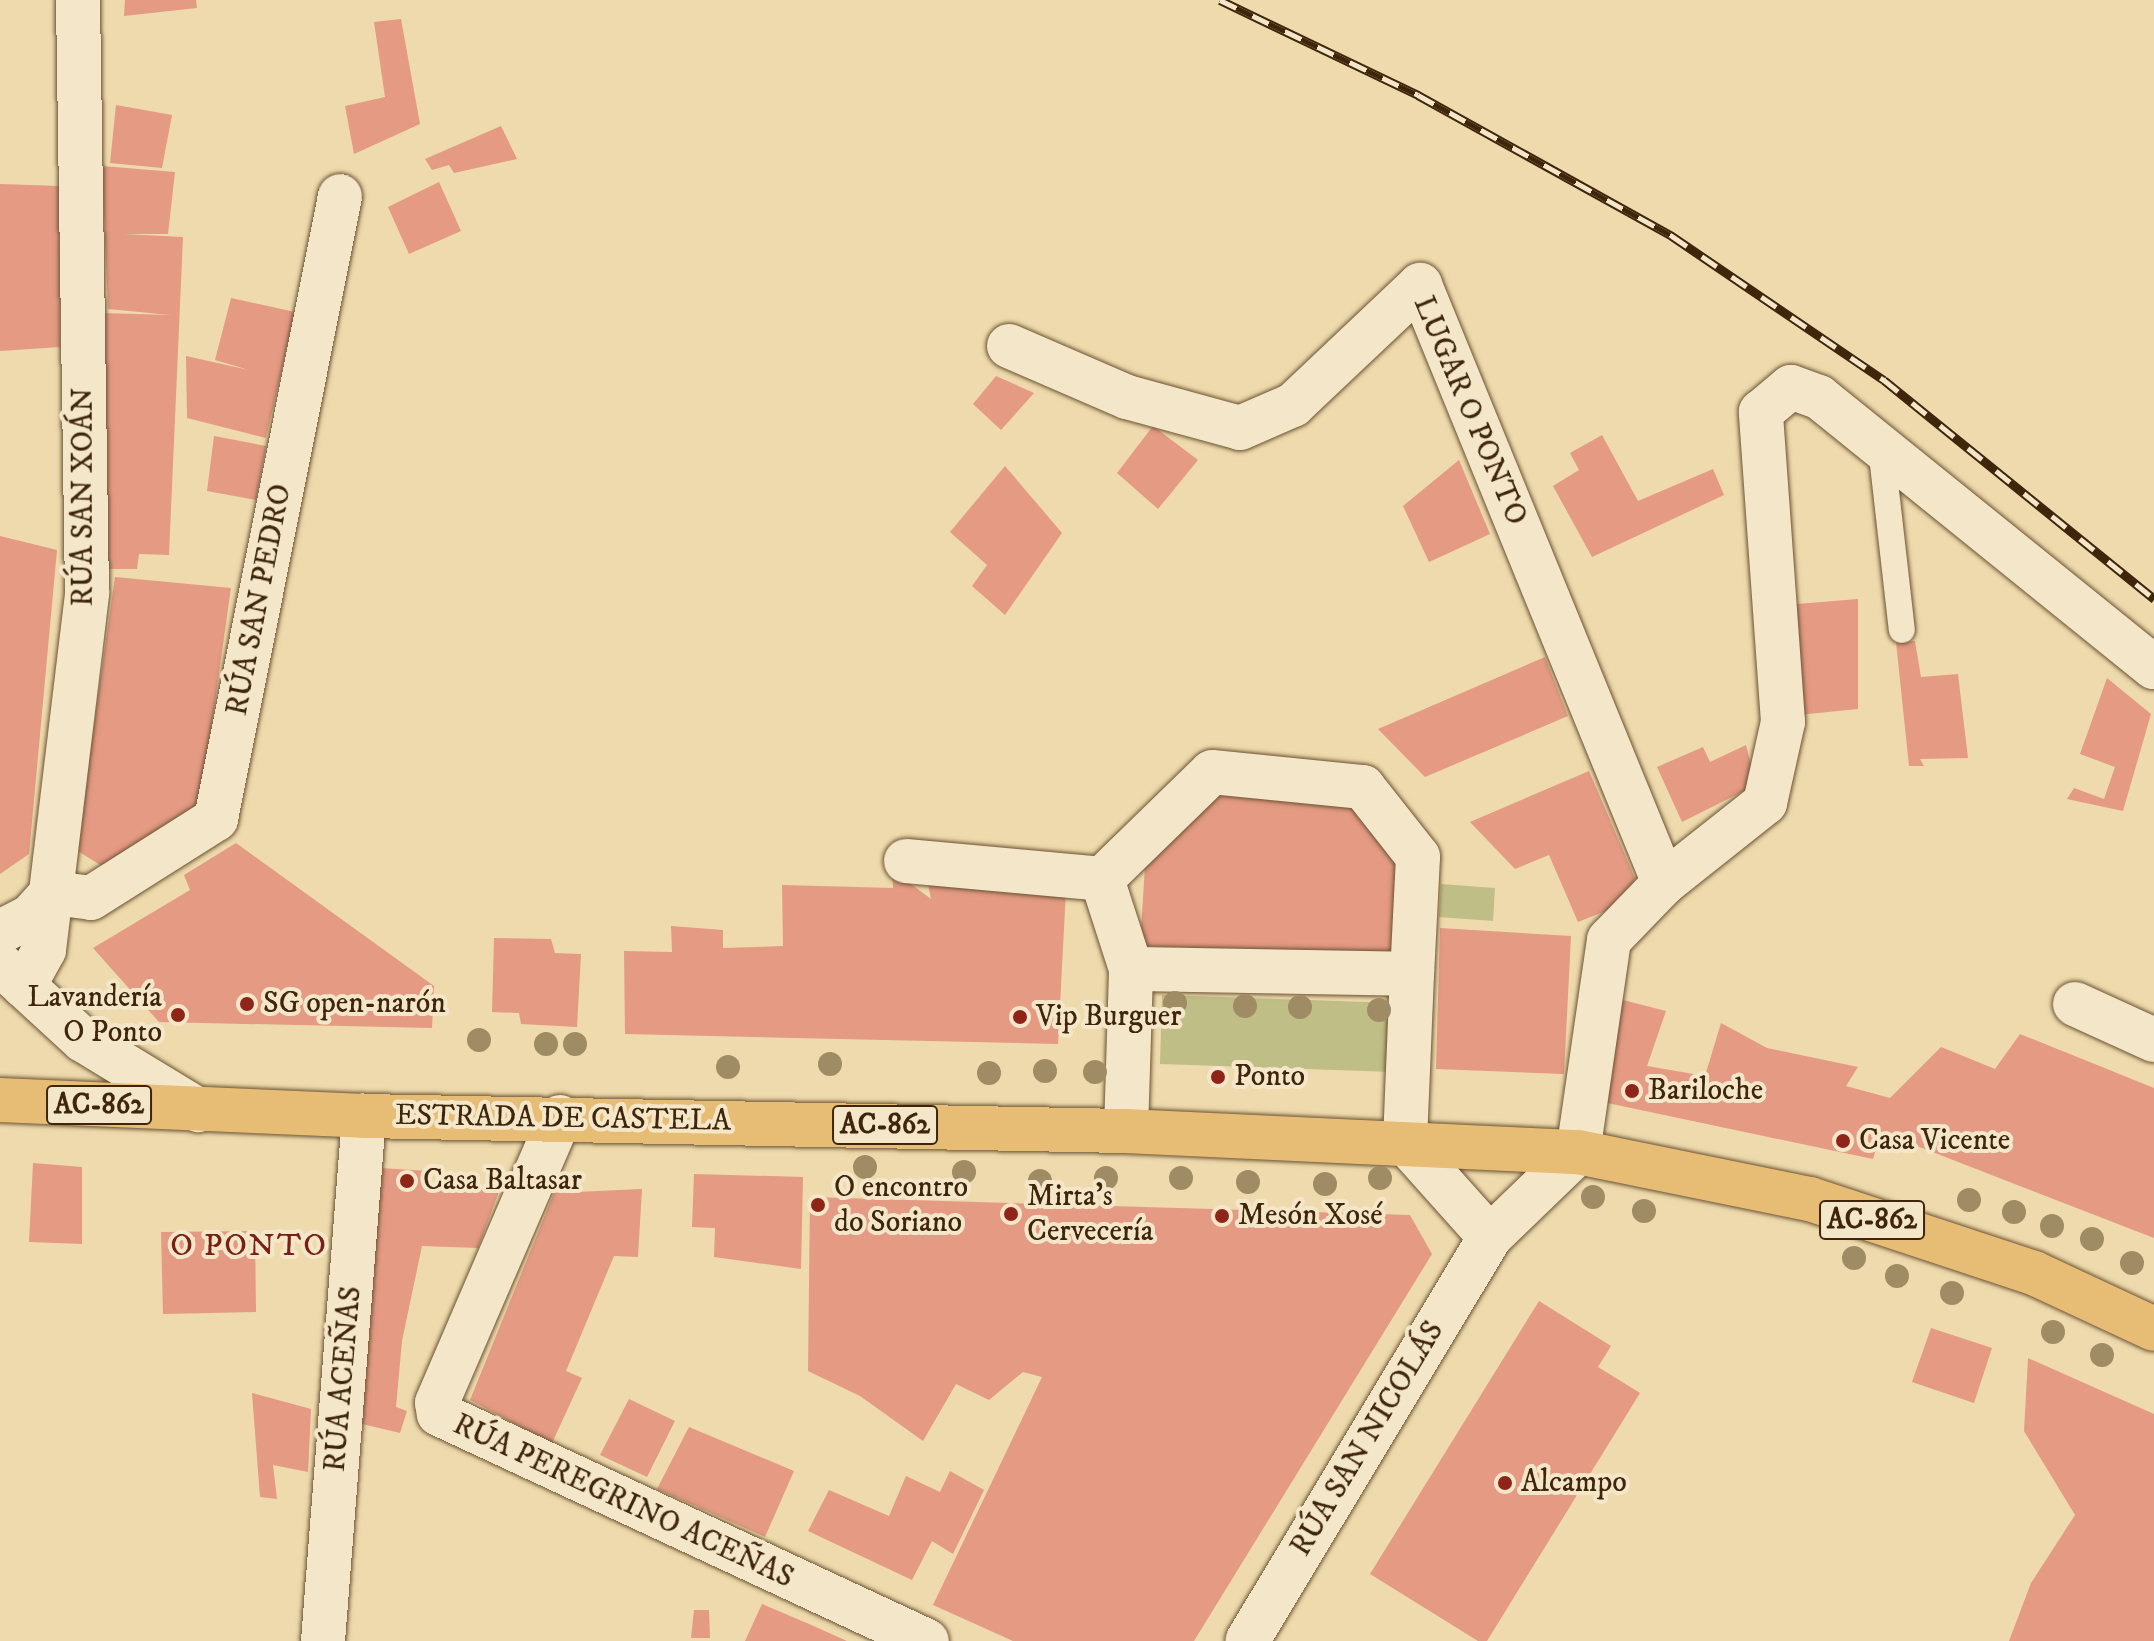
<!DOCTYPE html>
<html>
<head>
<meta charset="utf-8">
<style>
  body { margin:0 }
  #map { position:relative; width:2154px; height:1641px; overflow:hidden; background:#eedaac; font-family:"IM FELL DW Pica",serif }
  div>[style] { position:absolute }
  .green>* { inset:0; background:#bfbe86 }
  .building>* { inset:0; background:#e49a83 }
  .roads { filter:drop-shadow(0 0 2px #6b5232) drop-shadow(0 0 2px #6b5232) }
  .service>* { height:26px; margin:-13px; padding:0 13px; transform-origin:13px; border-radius:13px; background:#f4e7c9 }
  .minor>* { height:44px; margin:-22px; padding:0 22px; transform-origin:22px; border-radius:22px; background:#f4e7c9 }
  .secondary>* { height:44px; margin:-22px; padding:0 22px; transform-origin:22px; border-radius:22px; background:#f4e7c9 }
  .primary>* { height:44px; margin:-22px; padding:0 22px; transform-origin:22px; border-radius:22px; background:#e7bd76 }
  .rail>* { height:9px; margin-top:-4.5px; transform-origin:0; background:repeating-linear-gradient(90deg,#f4e7c9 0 18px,#3f250a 0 36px); box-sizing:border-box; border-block:2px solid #3f250a }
  .trees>* { width:24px; height:24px; margin:-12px; border-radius:50%; background:#9f8b64 }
  .dots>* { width:22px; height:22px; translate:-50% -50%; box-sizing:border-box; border:4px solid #f4e7c9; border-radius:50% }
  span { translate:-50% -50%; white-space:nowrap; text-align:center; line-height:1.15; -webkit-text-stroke:8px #f4e7c9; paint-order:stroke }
  .shield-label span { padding:2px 6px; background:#f4e7c9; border:2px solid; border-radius:6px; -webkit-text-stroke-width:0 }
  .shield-label { font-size:28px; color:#3f250a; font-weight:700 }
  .street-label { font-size:30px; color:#3f250a }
  .poi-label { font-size:30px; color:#3f250a }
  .right { translate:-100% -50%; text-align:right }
  .left { translate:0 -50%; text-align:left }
  .neighbourhood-label { font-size:32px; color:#7a1f14; letter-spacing:2px }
</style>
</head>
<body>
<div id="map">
  <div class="green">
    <i style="clip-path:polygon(1441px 884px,1495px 888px,1493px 921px,1439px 917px)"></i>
    <i style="clip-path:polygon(1162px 995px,1396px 1003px,1393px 1072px,1160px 1064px)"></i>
  </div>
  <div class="building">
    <i style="clip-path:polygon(125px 0,196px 0,197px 8px,124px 16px)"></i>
    <i style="clip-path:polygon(401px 19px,420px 124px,354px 154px,345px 106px,385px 97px,374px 22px)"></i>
    <i style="clip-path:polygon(116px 105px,172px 115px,162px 168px,110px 163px)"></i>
    <i style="clip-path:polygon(501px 126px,517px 159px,454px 173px,449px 165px,432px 170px,425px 159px)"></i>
    <i style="clip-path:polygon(102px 166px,175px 172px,168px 234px,124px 234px,183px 237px,169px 555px,139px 554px,137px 569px,102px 569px,101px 313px,171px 315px,108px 309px)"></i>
    <i style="clip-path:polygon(439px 182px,461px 231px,409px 254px,388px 207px)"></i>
    <i style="clip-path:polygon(0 184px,59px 186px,60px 347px,0 351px)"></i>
    <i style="clip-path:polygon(231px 298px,295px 312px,266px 438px,187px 418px,186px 356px,249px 370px,215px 360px)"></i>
    <i style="clip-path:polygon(996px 376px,1034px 393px,1001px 430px,973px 404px)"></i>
    <i style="clip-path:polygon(1153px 426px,1198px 460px,1158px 509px,1117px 473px)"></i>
    <i style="clip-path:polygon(1602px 435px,1638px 501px,1713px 469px,1724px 495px,1592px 557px,1553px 486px,1579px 470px,1570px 453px)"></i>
    <i style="clip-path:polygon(214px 436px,266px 446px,256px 500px,207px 491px)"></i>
    <i style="clip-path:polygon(1459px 460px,1490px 534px,1429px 562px,1403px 506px)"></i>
    <i style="clip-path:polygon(1005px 466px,1062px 533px,1005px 615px,972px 586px,987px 565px,950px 532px)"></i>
    <i style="clip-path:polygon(0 536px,57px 550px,29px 854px,0 874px)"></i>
    <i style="clip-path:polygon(115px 577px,231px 588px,201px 801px,190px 816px,102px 866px,76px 850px)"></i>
    <i style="clip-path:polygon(1858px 599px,1858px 709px,1798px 715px,1785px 605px)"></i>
    <i style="clip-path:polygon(1915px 641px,1921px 677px,1958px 674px,1968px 758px,1920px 759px,1924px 766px,1909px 766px,1896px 642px)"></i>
    <i style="clip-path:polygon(1545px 657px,1568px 716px,1425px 777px,1378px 729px)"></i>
    <i style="clip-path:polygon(2107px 678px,2151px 714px,2123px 811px,2067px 799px,2074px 788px,2104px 799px,2115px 767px,2080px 754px)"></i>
    <i style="clip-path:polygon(1746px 745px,1756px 785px,1682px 822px,1657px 767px,1703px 747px,1710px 762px)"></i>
    <i style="clip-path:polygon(1589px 771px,1635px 878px,1631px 901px,1578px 922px,1549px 855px,1515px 869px,1470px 822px)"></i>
    <i style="clip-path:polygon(1199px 795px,1344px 795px,1402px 852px,1403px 955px,1140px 946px,1146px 850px)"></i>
    <i style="clip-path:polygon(236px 843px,434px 986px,432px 1028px,159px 1022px,93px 948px,190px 890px,184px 875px)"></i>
    <i style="clip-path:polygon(892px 870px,931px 899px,928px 884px,1066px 890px,1058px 1044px,625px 1034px,624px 951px,672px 952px,671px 926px,723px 930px,723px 948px,783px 946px,782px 885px,893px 888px)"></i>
    <i style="clip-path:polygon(1440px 928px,1571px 936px,1564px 1074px,1436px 1069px)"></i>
    <i style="clip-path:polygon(494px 938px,551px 939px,555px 953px,581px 954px,577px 1027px,521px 1024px,519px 1013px,492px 1012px)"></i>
    <i style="clip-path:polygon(1619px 999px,1666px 1011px,1647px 1066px,1705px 1076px,1721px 1023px,1767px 1048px,1858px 1067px,1846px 1086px,1890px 1098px,1941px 1047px,1995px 1069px,2020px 1034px,2154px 1088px,2154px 1238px,1881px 1132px,1873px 1159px,1598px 1101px)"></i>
    <i style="clip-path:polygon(33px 1163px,82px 1167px,82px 1244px,29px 1242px)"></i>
    <i style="clip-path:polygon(380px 1168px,429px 1171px,427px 1189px,500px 1189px,478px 1248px,422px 1246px,402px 1341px,396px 1407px,407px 1411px,400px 1433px,362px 1424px)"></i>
    <i style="clip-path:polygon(694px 1174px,803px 1177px,801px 1269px,714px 1257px,715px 1228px,692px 1227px)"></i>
    <i style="clip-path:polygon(642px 1189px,638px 1257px,614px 1256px,566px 1371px,582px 1378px,552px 1443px,470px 1400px,554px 1193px)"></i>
    <i style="clip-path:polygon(810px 1197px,1410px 1215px,1432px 1254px,1194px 1641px,1013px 1641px,933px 1605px,1042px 1377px,1023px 1372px,989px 1400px,956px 1384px,923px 1441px,860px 1396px,808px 1371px)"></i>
    <i style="clip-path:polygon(255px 1231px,256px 1312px,163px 1314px,161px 1232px)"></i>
    <i style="clip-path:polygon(1539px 1301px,1611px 1346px,1598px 1367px,1640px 1393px,1487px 1641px,1478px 1641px,1370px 1574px)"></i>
    <i style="clip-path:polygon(1931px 1328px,1992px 1348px,1974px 1403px,1912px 1382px)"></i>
    <i style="clip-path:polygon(2028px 1358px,2154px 1414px,2154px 1641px,2009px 1641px,2031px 1583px,2075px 1515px,2024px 1431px)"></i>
    <i style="clip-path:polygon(252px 1393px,311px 1409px,308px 1472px,273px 1465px,277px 1499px,260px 1497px)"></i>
    <i style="clip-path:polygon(629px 1399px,675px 1421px,647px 1477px,600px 1455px)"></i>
    <i style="clip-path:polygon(689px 1427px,794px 1471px,765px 1537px,657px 1489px)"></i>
    <i style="clip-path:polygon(950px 1471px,984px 1490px,953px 1554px,932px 1541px,912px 1580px,808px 1531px,829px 1490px,889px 1516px,906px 1476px,940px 1492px)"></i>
    <i style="clip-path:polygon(762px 1604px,809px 1624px,847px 1641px,745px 1641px)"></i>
    <i style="clip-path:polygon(694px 1610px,709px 1610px,710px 1638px,691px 1638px)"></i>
  </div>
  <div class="roads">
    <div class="service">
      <i style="left:1881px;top:447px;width:184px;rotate:83.5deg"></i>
    </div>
    <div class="minor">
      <i style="left:1009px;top:346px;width:129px;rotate:23.4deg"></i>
      <i style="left:1127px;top:397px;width:117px;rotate:15.3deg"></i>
      <i style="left:1240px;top:428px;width:58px;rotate:-23.5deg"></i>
      <i style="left:1293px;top:405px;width:175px;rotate:-43.4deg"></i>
      <i style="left:1420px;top:285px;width:646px;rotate:67.8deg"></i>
      <i style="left:1664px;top:883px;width:79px;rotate:134deg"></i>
      <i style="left:1609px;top:940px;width:214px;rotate:98.3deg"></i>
      <i style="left:1578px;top:1152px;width:122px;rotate:136deg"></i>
      <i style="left:1490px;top:1237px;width:471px;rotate:121deg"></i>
      <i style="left:906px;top:861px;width:197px;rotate:5.2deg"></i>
      <i style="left:1102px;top:879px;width:95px;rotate:72.1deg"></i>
      <i style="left:1102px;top:879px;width:153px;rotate:-44.2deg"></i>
      <i style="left:1212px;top:772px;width:152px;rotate:5.7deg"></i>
      <i style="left:1363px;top:787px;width:89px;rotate:51.8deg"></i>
      <i style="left:1418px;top:857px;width:117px;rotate:92.9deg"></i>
      <i style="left:1664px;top:883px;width:129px;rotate:-38.4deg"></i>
      <i style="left:1765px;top:803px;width:83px;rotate:-77.5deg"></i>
      <i style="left:1783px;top:722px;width:311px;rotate:-94.1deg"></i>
      <i style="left:1761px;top:412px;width:39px;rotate:-40deg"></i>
      <i style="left:1791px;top:387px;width:30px;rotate:20deg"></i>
      <i style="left:1819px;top:397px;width:430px;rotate:38.9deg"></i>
      <i style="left:0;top:932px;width:35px;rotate:-27deg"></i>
      <i style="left:31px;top:916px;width:31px;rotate:-48deg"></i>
      <i style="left:52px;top:893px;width:39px;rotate:7deg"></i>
      <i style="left:91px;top:898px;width:148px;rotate:-32.3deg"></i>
      <i style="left:216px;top:819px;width:635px;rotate:-78.74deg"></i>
      <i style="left:24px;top:986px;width:41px;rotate:-60.9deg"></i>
      <i style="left:44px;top:950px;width:360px;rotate:-83.1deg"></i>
      <i style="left:87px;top:593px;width:593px;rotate:-90.87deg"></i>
      <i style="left:2075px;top:1004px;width:87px;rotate:24.5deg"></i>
      <i style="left:560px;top:1117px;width:311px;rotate:113.3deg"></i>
      <i style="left:437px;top:1403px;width:11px;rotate:80deg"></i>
      <i style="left:439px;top:1414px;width:538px;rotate:24.95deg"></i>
      <i style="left:1126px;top:1131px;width:162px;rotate:-88.2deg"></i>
      <i style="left:1131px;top:969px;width:281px;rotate:1deg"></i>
      <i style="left:1412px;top:974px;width:168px;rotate:92.4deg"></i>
      <i style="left:1405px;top:1142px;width:127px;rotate:48.2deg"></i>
      <i style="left:323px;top:1641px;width:527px;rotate:-85.53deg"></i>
    </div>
    <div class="secondary">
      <i style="left:0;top:964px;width:113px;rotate:42.5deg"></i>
      <i style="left:83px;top:1040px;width:135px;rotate:31.3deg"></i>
    </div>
    <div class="primary">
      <i style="left:0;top:1100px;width:364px;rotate:2.5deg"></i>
      <i style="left:364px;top:1116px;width:762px;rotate:1.13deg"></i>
      <i style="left:1126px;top:1131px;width:452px;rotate:2.7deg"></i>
      <i style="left:1578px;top:1152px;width:237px;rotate:11.5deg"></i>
      <i style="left:1810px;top:1199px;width:236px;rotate:18.3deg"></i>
      <i style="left:2034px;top:1273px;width:132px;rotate:25deg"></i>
    </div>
  </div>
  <div class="rail">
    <i style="left:1220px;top:0;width:220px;rotate:25.6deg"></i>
    <i style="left:1418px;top:95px;width:291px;rotate:29deg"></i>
    <i style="left:1672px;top:236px;width:256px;rotate:34.2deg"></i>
    <i style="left:1884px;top:380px;width:348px;rotate:39deg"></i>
  </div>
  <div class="trees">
    <i style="left:1175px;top:1003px"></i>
    <i style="left:1245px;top:1006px"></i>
    <i style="left:1300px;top:1007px"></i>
    <i style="left:1379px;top:1010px"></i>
    <i style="left:479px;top:1040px"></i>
    <i style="left:546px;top:1044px"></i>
    <i style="left:575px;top:1044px"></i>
    <i style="left:830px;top:1064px"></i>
    <i style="left:728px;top:1067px"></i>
    <i style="left:1045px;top:1071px"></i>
    <i style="left:1095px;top:1072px"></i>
    <i style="left:989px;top:1073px"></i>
    <i style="left:865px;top:1167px"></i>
    <i style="left:964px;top:1172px"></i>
    <i style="left:1106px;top:1178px"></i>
    <i style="left:1181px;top:1178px"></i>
    <i style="left:1380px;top:1178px"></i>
    <i style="left:1040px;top:1181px"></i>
    <i style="left:1248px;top:1182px"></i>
    <i style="left:1325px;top:1184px"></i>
    <i style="left:1593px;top:1197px"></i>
    <i style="left:1969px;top:1200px"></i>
    <i style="left:1644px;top:1211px"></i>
    <i style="left:2014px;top:1212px"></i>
    <i style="left:2052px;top:1226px"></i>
    <i style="left:2092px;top:1239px"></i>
    <i style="left:1854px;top:1258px"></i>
    <i style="left:2132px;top:1263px"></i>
    <i style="left:1897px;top:1276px"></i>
    <i style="left:1952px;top:1293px"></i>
    <i style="left:2053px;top:1332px"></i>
    <i style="left:2102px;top:1355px"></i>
  </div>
  <div class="dots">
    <i style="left:247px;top:1004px;background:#8f2418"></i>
    <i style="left:178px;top:1015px;background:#8f2418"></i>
    <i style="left:1020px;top:1017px;background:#8f2418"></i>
    <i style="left:1218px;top:1077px;background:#8f2418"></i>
    <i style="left:1632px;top:1091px;background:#8f2418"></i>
    <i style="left:1843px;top:1141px;background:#8f2418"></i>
    <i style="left:407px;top:1181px;background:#8f2418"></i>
    <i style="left:818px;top:1205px;background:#8f2418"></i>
    <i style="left:1011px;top:1214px;background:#8f2418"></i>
    <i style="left:1222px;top:1216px;background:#8f2418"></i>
    <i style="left:1505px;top:1483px;background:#8f2418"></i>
  </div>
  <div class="shield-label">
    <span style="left:99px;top:1105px">AC-862</span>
    <span style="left:885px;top:1125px">AC-862</span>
    <span style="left:1872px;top:1220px">AC-862</span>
  </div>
  <div class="street-label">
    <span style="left:1469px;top:411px;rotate:67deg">LUGAR O PONTO</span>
    <span style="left:84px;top:497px;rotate:-90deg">RÚA SAN XOÁN</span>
    <span style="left:260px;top:600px;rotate:-79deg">RÚA SAN PEDRO</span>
    <span style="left:563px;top:1119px;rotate:1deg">ESTRADA DE CASTELA</span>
    <span style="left:344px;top:1379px;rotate:-85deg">RÚA ACEÑAS</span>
    <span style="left:1368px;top:1439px;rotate:-59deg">RÚA SAN NICOLÁS</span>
    <span style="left:623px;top:1502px;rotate:25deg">RÚA PEREGRINO ACEÑAS</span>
  </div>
  <div class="poi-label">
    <span class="right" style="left:162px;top:1015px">Lavandería<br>O Ponto</span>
    <span class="left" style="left:263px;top:1004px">SG open-narón</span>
    <span class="left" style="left:1036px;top:1017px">Vip Burguer</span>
    <span class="left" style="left:1234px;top:1077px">Ponto</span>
    <span class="left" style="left:1648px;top:1091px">Bariloche</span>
    <span class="left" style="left:1859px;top:1141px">Casa Vicente</span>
    <span class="left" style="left:423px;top:1181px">Casa Baltasar</span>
    <span class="left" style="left:834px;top:1205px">O encontro<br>do Soriano</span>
    <span class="left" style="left:1027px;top:1214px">Mirta's<br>Cervecería</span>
    <span class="left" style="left:1238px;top:1216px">Mesón Xosé</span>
    <span class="left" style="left:1521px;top:1483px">Alcampo</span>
  </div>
  <div class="neighbourhood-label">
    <span style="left:249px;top:1246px">O PONTO</span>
  </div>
</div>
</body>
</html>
